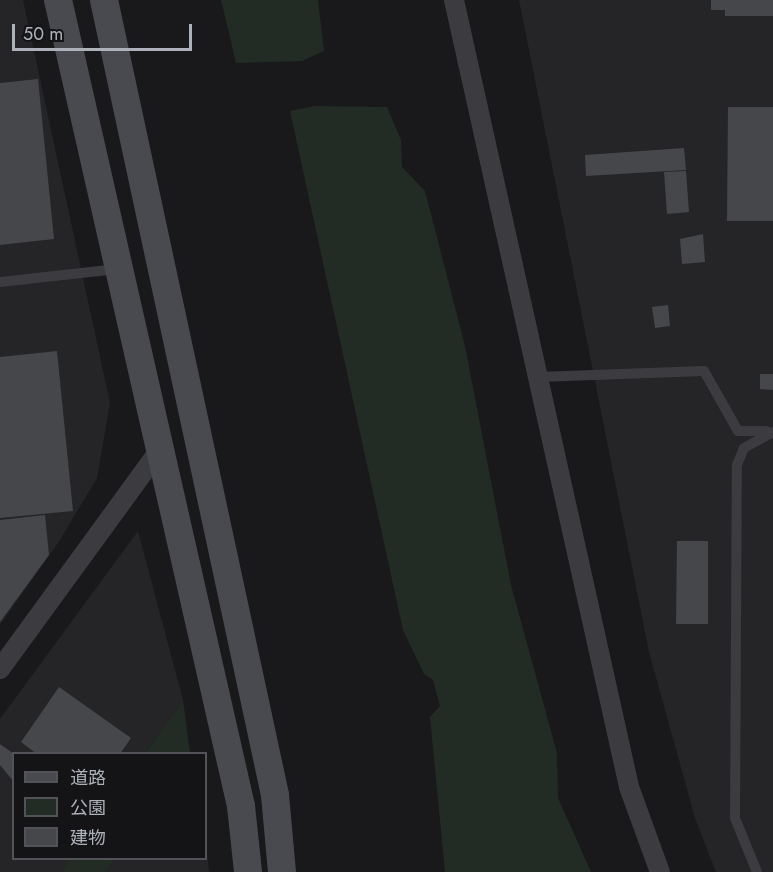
<!DOCTYPE html>
<html>
<head>
<meta charset="utf-8">
<style>
  body { margin:0 }
  #map { position:relative; width:773px; height:872px; overflow:hidden; background:#19191b; font-family:Jost,"Noto Sans JP",sans-serif }
  div>[style] { position:absolute }
  .built>* { inset:0; background:#252528 }
  .green>* { inset:0; background:#232b25 }
  .building>* { inset:0; background:#46474b }
  .lane>* { height:10px; margin:-5px; padding:0 5px; transform-origin:5px; border-radius:5px; background:#3b3b40 }
  .street>* { height:20px; margin:-10px; padding:0 10px; transform-origin:10px; border-radius:10px; background:#3b3b40 }
  .secondary>* { height:28px; margin:-14px; padding:0 14px; transform-origin:14px; border-radius:14px; background:#494a50 }
  span { translate:-50% -50%; white-space:nowrap; text-align:center; line-height:1.15; -webkit-text-stroke:4.5px #141416; paint-order:stroke }
  .legend { position:absolute; left:12px; top:752px; width:195px; height:108px; box-sizing:border-box; background:#141416; border:2px solid #515358; margin:0; padding:8px 10px; list-style:none; font-size:18px; color:#adb1ba }
  .legend li { display:flex; align-items:center; gap:12px; height:30px }
  .legend b { width:30px; border:2px solid #515358 }
  .scale { position:absolute; left:12px; top:24px; width:180px; height:27px; box-sizing:border-box; border:3px solid #adb1ba; border-top:0; padding-left:8px; font-size:18px; line-height:21px; white-space:nowrap; color:#adb1ba; -webkit-text-stroke:4px #141416; paint-order:stroke }
</style>
</head>
<body>
<div id="map">
  <div class="built">
    <i style="clip-path:polygon(0 0,23px 0,110px 403px,97px 478px,58px 543px,0 625px)"></i>
    <i style="clip-path:polygon(519px 0,773px 0,773px 872px,716px 872px,695px 818px,649px 652px)"></i>
    <i style="clip-path:polygon(138px 531px,183px 700px,145px 753px,14px 754px,14px 858px,70px 859px,61px 872px,0 872px,0 719px)"></i>
    <i style="clip-path:polygon(206px 841px,209px 872px,105px 872px,115px 859px,206px 858px)"></i>
  </div>
  <div class="green">
    <i style="clip-path:polygon(221px 0,318px 0,324px 51px,302px 61px,236px 63px)"></i>
    <i style="clip-path:polygon(315px 106px,387px 107px,401px 140px,402px 167px,425px 191px,465px 346px,511px 585px,557px 753px,558px 798px,591px 872px,445px 872px,430px 717px,440px 706px,433px 680px,424px 674px,403px 630px,290px 111px)"></i>
    <i style="clip-path:polygon(183px 700px,190px 753px,145px 753px)"></i>
    <i style="clip-path:polygon(70px 859px,70px 858px,115px 859px,105px 872px,61px 872px)"></i>
  </div>
  <div class="building">
    <i style="clip-path:polygon(711px 0,773px 0,773px 16px,725px 16px,725px 10px,711px 10px)"></i>
    <i style="clip-path:polygon(38px 79px,54px 239px,0 245px,0 83px)"></i>
    <i style="clip-path:polygon(728px 107px,773px 107px,773px 221px,727px 221px)"></i>
    <i style="clip-path:polygon(684px 148px,686px 170px,586px 176px,585px 155px)"></i>
    <i style="clip-path:polygon(686px 171px,689px 212px,667px 214px,664px 172px)"></i>
    <i style="clip-path:polygon(703px 234px,705px 262px,682px 264px,680px 239px)"></i>
    <i style="clip-path:polygon(668px 305px,670px 326px,655px 328px,652px 307px)"></i>
    <i style="clip-path:polygon(57px 351px,73px 511px,0 518px,0 357px)"></i>
    <i style="clip-path:polygon(760px 374px,773px 374px,773px 390px,760px 389px)"></i>
    <i style="clip-path:polygon(45px 515px,49px 555px,0 622px,0 520px)"></i>
    <i style="clip-path:polygon(677px 541px,708px 541px,708px 624px,676px 624px)"></i>
    <i style="clip-path:polygon(59px 687px,131px 738px,120px 754px,37px 754px,21px 742px)"></i>
    <i style="clip-path:polygon(0 744px,14px 754px,14px 782px,0 765px)"></i>
  </div>
  <div class="lane">
    <i style="left:0;top:282px;width:118px;rotate:-6.3deg"></i>
    <i style="left:538px;top:377px;width:166px;rotate:-2.1deg"></i>
    <i style="left:704px;top:371px;width:69px;rotate:60.5deg"></i>
    <i style="left:738px;top:431px;width:28px"></i>
    <i style="left:757px;top:872px;width:58px;rotate:-112.2deg"></i>
    <i style="left:735px;top:818px;width:353px;rotate:-89.7deg"></i>
    <i style="left:737px;top:465px;width:18px;rotate:-68deg"></i>
    <i style="left:744px;top:448px;width:33px;rotate:-29deg"></i>
  </div>
  <div class="street">
    <i style="left:454px;top:0;width:806px;rotate:77.46deg"></i>
    <i style="left:629px;top:787px;width:90px;rotate:70deg"></i>
    <i style="left:0;top:669px;width:268px;rotate:-53.9deg"></i>
  </div>
  <div class="secondary">
    <i style="left:58px;top:0;width:827px;rotate:77.21deg"></i>
    <i style="left:241px;top:806px;width:66px;rotate:83.9deg"></i>
    <i style="left:104px;top:0;width:813px;rotate:77.86deg"></i>
    <i style="left:275px;top:795px;width:77px;rotate:84.8deg"></i>
  </div>
  <ul class="legend">
  <li><b style="height:8px;background:#494a50"></b>道路</li>
  <li><b style="height:16px;background:#232b25"></b>公園</li>
  <li><b style="height:16px;background:#46474b"></b>建物</li>
  </ul>
  <div class="scale">50 m</div>
</div>
</body>
</html>
